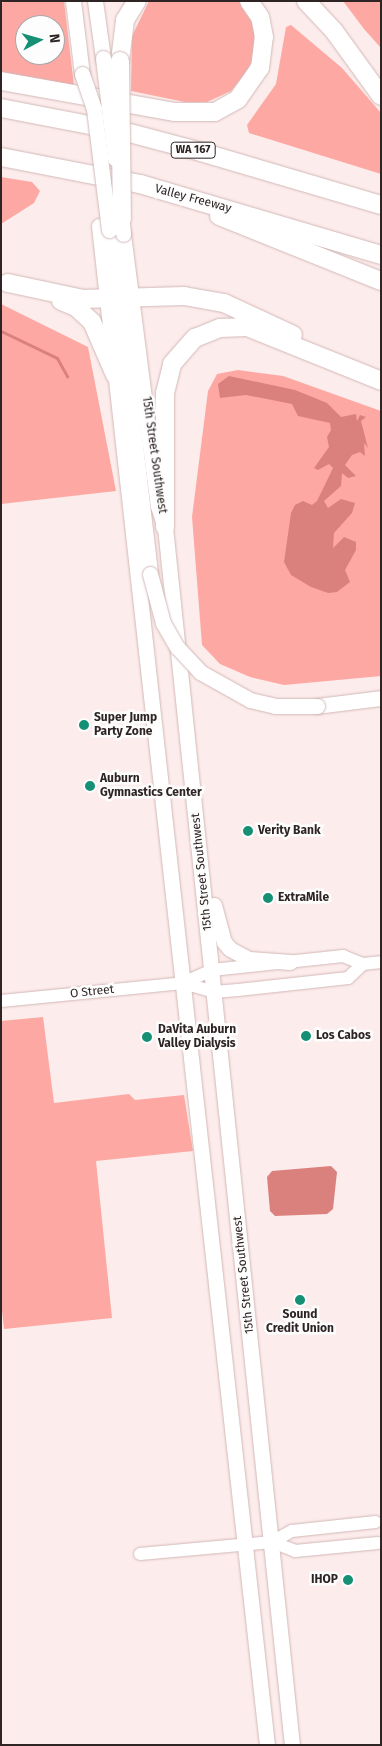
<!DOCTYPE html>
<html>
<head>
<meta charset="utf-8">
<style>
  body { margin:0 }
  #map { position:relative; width:382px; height:1746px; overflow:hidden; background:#fceceb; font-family:"Fira Sans",sans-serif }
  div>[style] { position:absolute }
  .green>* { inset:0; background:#fda8a3 }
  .water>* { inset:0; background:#db817d }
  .stream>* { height:3px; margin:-1.5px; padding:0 1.5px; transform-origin:1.5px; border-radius:1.5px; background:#db817d }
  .roads { filter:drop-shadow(0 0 1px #d2b8b7) drop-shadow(0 0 1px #d2b8b7) }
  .minor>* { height:12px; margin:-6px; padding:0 6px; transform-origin:6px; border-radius:6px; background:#fff }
  .major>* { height:15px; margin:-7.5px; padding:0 7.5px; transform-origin:7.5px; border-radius:7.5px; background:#fff }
  .highway>* { height:18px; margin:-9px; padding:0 9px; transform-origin:9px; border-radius:9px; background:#fff }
  .bridges { filter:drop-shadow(0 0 1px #d2b8b7) drop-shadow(0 0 1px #d2b8b7) }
  .major-bridge>* { height:15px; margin:-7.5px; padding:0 7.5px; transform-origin:7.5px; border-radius:7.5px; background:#fff }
  .highway-bridge>* { height:18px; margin:-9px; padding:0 9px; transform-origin:9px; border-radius:9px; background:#fff }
  .dots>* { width:14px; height:14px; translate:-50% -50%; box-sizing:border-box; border:2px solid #fdfdfd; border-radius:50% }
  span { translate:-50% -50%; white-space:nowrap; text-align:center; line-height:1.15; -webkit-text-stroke:5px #fdfdfd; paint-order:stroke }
  .shield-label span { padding:1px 4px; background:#fdfdfd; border:1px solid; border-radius:4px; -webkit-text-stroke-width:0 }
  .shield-label { font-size:11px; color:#2e2424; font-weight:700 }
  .street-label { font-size:12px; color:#2e2424 }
  .poi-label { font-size:12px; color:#2e2424; font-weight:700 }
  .left { translate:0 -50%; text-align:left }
  .right { translate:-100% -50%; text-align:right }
  .frame { position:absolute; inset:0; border:2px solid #2e2424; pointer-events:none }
  .north { position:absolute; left:15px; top:15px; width:50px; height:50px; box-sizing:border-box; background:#fdfdfd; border:1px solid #aaa6a6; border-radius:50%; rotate:84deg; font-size:14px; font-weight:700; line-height:20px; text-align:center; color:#2e2424 }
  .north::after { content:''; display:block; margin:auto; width:18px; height:22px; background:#159075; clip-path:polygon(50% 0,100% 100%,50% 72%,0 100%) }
</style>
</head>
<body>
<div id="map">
  <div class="green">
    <i style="clip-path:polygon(evenodd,8px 1px,64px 1px,74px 86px,1px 73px,1px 3px,8px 1px,25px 25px,55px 25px,55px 55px,25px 55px,25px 25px)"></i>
    <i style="clip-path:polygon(149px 1px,239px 1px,245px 6px,255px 28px,254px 57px,246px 73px,231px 91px,207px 102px,185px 102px,131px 91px,132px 36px)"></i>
    <i style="clip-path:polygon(343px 1px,381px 1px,381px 48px,364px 29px)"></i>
    <i style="clip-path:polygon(291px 25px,342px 68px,381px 113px,381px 174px,249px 133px,247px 125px,276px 84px,286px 27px)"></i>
    <i style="clip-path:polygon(1px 177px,32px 182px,40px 191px,34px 203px,1px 224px)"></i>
    <i style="clip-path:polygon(1px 304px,88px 347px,116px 491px,1px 504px)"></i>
    <i style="clip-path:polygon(238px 370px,283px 376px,381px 411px,381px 676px,284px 685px,250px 677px,220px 664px,202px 645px,192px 517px,208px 391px,217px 374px)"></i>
    <i style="clip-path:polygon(43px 1017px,54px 1103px,129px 1094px,135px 1100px,184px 1095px,193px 1151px,96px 1161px,112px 1318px,4px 1329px,1px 1302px,1px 1021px)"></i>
  </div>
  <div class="water">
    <i style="clip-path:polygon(229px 376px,295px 390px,327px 403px,341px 417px,356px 414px,357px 421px,360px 415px,366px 417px,361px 421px,368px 448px,364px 443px,365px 456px,360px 452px,352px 455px,345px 465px,356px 476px,348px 478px,342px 473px,341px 486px,324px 501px,328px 508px,341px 499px,355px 503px,352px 513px,334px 533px,333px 548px,344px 537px,356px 542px,356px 550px,345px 570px,350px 582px,337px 592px,328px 593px,311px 587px,291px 575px,284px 562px,291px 513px,295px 505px,303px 501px,312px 505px,317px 501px,333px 468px,329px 464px,318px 470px,314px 468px,329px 447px,327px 437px,331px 430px,330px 423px,298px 416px,292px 404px,246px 395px,220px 398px,218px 384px)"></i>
    <i style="clip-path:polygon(331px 1166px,337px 1172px,333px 1209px,327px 1214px,275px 1216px,270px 1211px,267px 1177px,272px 1171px)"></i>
  </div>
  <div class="stream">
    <i style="left:1px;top:331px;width:62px;rotate:25.7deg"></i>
    <i style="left:57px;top:358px;width:21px;rotate:61deg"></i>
  </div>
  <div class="roads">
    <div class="minor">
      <i style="left:183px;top:983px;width:32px;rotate:16deg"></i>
      <i style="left:214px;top:992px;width:24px;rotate:-5deg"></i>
      <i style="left:238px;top:990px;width:111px;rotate:-6.2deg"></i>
      <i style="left:348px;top:978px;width:21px;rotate:-43deg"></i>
      <i style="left:1px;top:1001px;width:183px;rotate:-5.6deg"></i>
      <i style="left:183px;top:983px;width:32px;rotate:-24deg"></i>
      <i style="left:212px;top:970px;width:132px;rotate:-6.1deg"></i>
      <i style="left:343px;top:956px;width:22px;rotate:22deg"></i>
      <i style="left:363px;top:964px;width:18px;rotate:-6deg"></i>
      <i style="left:272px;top:1542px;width:25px;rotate:21deg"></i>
      <i style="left:295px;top:1551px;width:83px;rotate:-5.5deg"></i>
      <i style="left:140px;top:1554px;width:133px;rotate:-5.2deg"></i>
      <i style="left:272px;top:1542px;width:23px;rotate:-29deg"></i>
      <i style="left:292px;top:1531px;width:84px;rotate:-6.1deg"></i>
    </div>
    <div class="major">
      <i style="left:73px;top:1px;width:74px;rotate:83deg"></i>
      <i style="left:95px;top:1px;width:58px;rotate:82deg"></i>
      <i style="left:99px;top:226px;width:1528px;rotate:83.69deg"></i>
      <i style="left:123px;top:234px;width:274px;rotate:82.7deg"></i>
      <i style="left:158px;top:506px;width:22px;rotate:72deg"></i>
      <i style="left:165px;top:527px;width:1225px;rotate:84.05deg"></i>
      <i style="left:111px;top:240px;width:336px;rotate:83.3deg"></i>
      <i style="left:317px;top:706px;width:64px;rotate:-7.1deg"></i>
      <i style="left:214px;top:905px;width:38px;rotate:75deg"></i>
      <i style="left:224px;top:942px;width:9px;rotate:49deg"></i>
      <i style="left:230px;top:949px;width:21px;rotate:28deg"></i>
      <i style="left:249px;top:959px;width:41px;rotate:4.2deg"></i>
    </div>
    <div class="highway">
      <i style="left:306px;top:1px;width:41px;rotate:47deg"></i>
      <i style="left:334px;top:31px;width:80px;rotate:54.1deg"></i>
      <i style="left:120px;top:61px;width:41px;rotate:-83deg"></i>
      <i style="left:125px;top:20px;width:22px;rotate:-58deg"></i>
      <i style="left:1px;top:81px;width:177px;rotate:10.1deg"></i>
      <i style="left:175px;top:112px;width:40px"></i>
      <i style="left:215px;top:112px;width:26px;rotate:-29deg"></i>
      <i style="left:238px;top:99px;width:38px;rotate:-55deg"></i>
      <i style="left:260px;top:68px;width:31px;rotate:-83deg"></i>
      <i style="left:264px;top:37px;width:20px;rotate:-101deg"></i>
      <i style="left:260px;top:17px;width:19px;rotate:-125deg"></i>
      <i style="left:1px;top:108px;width:127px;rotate:10.9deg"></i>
      <i style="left:126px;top:132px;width:78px;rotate:14.9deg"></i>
      <i style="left:201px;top:152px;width:188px;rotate:16.4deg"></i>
      <i style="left:1px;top:157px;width:142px;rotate:11deg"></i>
      <i style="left:140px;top:184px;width:251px;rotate:16.4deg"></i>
      <i style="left:219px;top:216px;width:175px;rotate:21.9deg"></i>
      <i style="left:8px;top:283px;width:77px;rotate:12deg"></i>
      <i style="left:83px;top:299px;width:101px;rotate:-1.7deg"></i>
      <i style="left:184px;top:296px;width:41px;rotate:9.9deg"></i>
      <i style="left:224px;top:303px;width:76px;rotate:24.9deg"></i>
      <i style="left:61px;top:301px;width:16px;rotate:22deg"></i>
      <i style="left:76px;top:307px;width:22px;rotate:43deg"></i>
      <i style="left:92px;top:322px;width:58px;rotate:66.5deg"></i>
      <i style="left:165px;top:527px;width:134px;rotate:-90deg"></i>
      <i style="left:165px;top:393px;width:30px;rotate:-76deg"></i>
      <i style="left:172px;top:364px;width:35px;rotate:-49deg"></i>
      <i style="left:195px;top:338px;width:27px;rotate:-22deg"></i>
      <i style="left:220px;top:328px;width:27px;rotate:-2deg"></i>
      <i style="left:247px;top:327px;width:144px;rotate:21.9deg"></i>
    </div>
  </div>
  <div class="bridges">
    <div class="major-bridge">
      <i style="left:103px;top:58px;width:101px;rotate:83.2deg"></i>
      <i style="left:82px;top:74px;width:37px;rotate:71deg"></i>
      <i style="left:94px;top:109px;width:122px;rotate:82.9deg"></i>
      <i style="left:120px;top:208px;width:26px;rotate:83deg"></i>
      <i style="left:150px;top:574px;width:51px;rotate:75.1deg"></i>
      <i style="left:163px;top:623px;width:28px;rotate:60deg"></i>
      <i style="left:177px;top:647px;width:34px;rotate:47deg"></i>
      <i style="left:200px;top:672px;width:57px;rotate:29.2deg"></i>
      <i style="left:250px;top:700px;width:26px;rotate:13deg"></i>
      <i style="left:275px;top:706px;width:42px"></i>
    </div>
    <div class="highway-bridge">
      <i style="left:120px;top:61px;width:158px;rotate:89.3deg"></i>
    </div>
  </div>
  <div class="dots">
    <i style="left:84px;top:725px;background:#159075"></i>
    <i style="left:90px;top:786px;background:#159075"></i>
    <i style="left:248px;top:831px;background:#159075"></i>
    <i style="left:268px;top:898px;background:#159075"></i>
    <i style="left:306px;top:1036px;background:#159075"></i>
    <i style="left:147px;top:1037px;background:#159075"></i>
    <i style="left:300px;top:1300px;background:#159075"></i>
    <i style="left:348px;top:1580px;background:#159075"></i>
  </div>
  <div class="shield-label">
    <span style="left:193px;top:150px">WA 167</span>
  </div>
  <div class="street-label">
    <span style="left:193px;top:199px;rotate:15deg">Valley Freeway</span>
    <span style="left:154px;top:455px;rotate:82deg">15th Street Southwest</span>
    <span style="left:202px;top:872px;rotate:-96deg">15th Street Southwest</span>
    <span style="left:92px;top:992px;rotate:-6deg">O Street</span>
    <span style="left:244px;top:1275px;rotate:-96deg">15th Street Southwest</span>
  </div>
  <div class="poi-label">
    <span class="left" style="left:94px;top:725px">Super Jump<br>Party Zone</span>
    <span class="left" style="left:100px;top:786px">Auburn<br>Gymnastics Center</span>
    <span class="left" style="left:258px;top:831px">Verity Bank</span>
    <span class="left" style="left:278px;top:898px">ExtraMile</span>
    <span class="left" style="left:158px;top:1037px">DaVita Auburn<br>Valley Dialysis</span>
    <span class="left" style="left:316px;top:1036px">Los Cabos</span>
    <span style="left:300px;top:1322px">Sound<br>Credit Union</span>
    <span class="right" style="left:338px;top:1580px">IHOP</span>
  </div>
  <div class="frame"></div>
  <div class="north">N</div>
</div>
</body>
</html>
